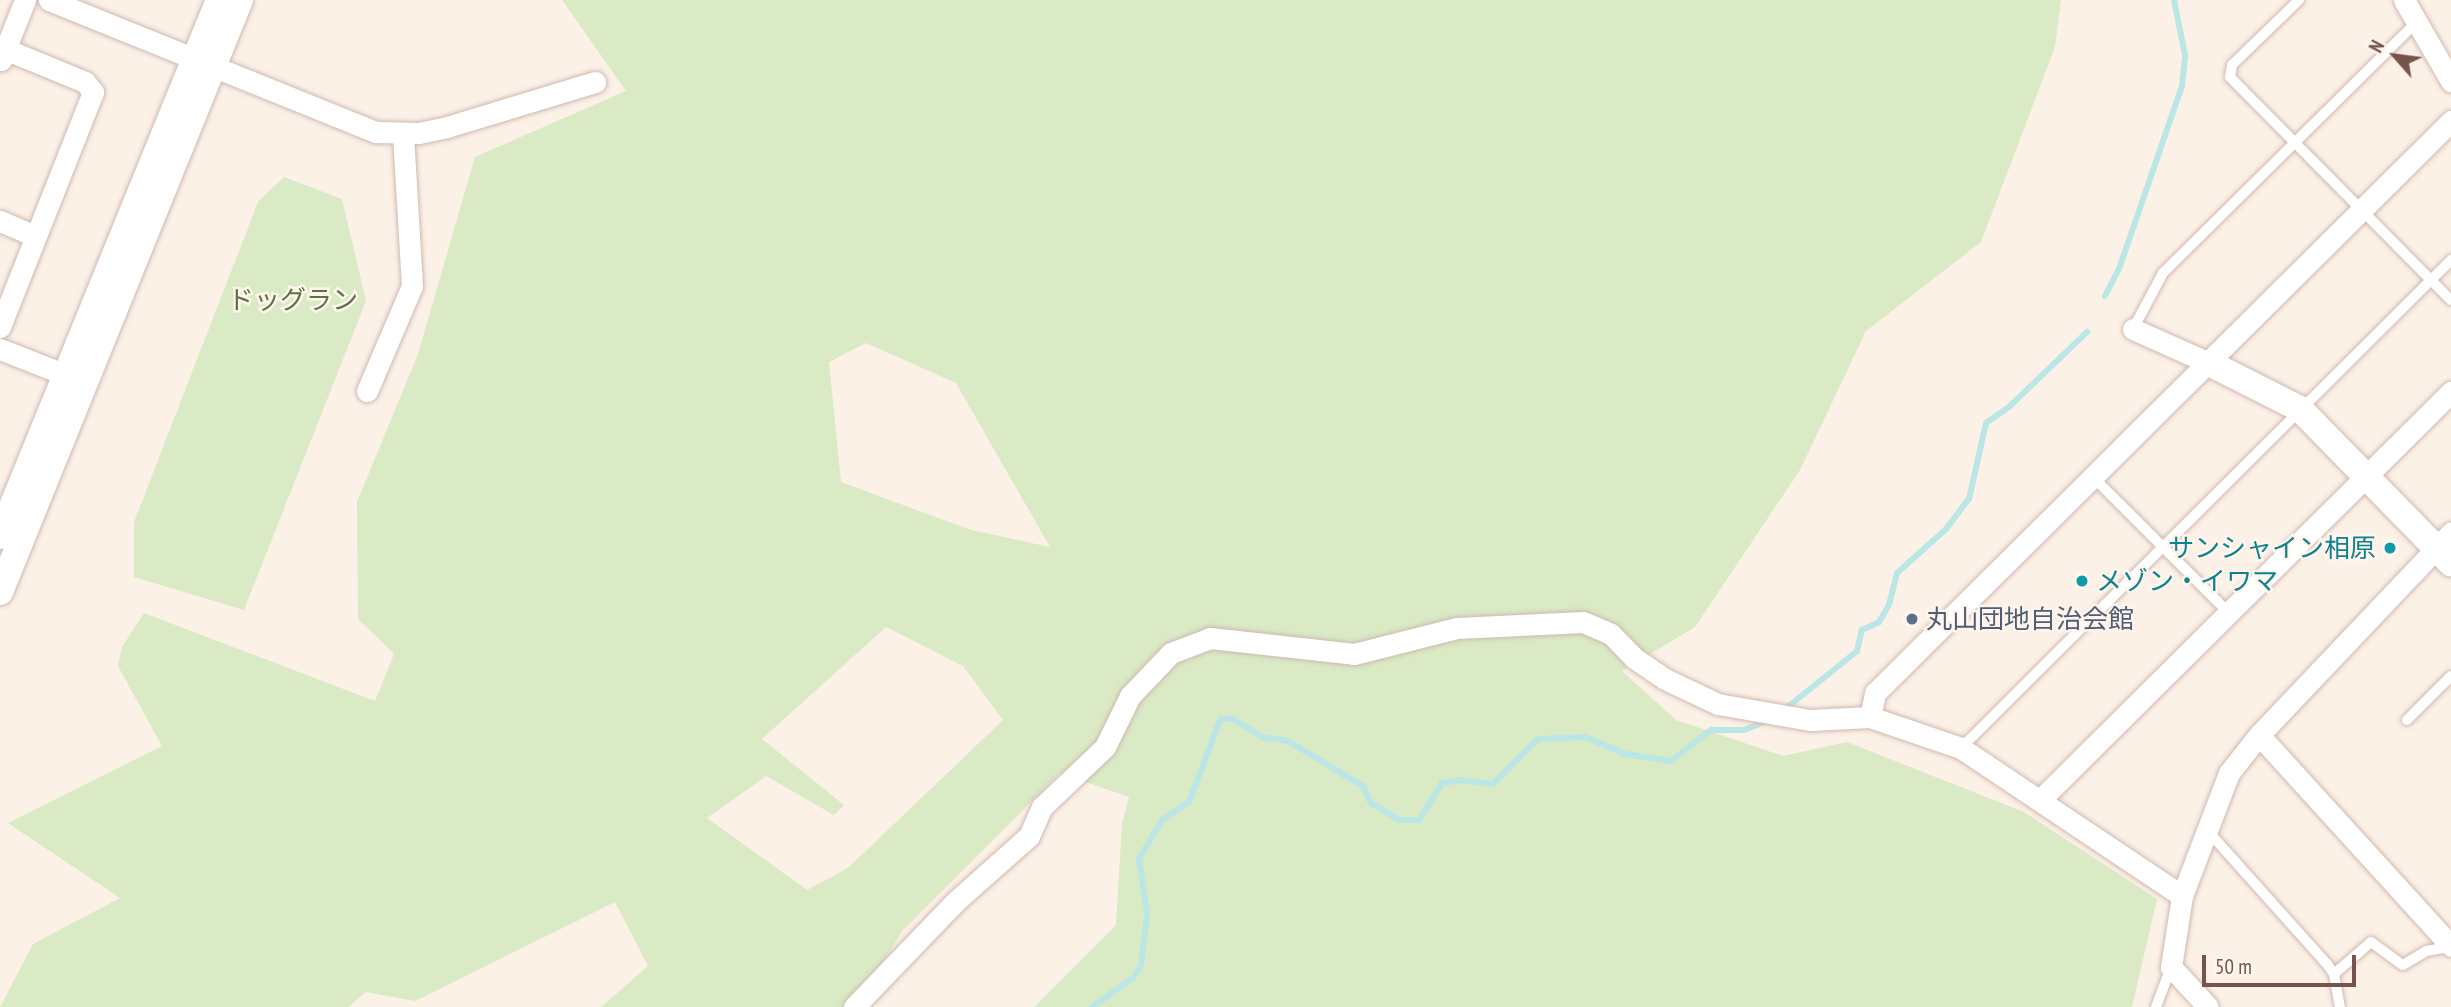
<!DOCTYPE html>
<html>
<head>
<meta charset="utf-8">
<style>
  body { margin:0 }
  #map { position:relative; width:2451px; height:1007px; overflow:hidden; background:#fcf1e7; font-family:"PT Sans Narrow","Noto Sans JP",sans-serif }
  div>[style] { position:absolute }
  .green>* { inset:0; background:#d9eac5 }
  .stream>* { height:6px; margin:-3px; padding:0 3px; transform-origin:3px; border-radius:3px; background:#bbe6e6 }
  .roads { filter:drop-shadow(0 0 2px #d0b9af) drop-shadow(0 0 2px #d0b9af) }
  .service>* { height:10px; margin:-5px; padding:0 5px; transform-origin:5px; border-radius:5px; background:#fff }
  .minor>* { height:21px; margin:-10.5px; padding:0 10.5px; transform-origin:10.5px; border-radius:10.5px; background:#fff }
  .tertiary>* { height:26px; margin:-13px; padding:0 13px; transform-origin:13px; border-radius:13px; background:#fff }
  .dots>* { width:19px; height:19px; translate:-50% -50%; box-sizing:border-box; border:4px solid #fff5ed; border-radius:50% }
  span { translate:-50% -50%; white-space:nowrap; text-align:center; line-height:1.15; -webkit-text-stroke:5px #fff5ed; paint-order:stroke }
  .park-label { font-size:26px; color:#587541 }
  .culture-label { font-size:26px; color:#0d838f }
  .right { translate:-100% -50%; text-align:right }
  .left { translate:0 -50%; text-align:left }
  .service-label { font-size:26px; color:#4e5e75 }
  .north { position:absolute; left:2360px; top:21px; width:70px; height:70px; -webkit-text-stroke:5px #fff5ed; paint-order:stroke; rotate:298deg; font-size:19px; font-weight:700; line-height:28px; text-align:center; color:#76544b }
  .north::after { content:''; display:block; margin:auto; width:24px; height:32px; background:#76544b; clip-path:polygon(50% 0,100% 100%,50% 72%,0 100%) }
  .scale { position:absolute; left:2202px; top:955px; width:154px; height:32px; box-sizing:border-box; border:4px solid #76544b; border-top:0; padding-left:9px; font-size:21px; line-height:24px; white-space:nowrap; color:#76544b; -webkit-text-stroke:5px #fff5ed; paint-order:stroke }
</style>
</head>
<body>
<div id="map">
  <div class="green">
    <i style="clip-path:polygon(evenodd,562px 0,2061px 0,2055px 47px,1981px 242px,1866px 331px,1800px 470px,1695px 627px,1622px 671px,1676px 720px,1783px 756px,1847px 742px,2024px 812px,2157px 899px,2132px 1007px,1034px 1007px,1116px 925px,1122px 824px,1129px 797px,1060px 773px,902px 931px,856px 1007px,601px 1007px,648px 966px,615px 902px,415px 1001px,366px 992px,348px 1007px,0 1007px,33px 944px,120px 898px,8px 823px,162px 746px,118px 666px,122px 647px,144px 613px,375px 701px,394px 654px,358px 619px,357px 502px,418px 354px,475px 157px,626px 91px,562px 0,866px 343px,956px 383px,1050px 547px,971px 530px,841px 482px,829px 362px,866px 343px,562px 0,886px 627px,963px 666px,1003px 720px,848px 868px,807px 890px,707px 818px,766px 776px,834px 815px,844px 805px,762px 739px,886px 627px)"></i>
    <i style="clip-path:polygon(284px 177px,342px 199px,366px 301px,244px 610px,134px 577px,134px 522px,258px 202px)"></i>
  </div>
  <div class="stream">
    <i style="left:2105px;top:296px;width:30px;rotate:-63deg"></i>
    <i style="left:2119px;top:269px;width:194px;rotate:-71deg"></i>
    <i style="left:2182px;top:86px;width:31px;rotate:-84deg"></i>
    <i style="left:2185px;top:55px;width:56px;rotate:-101.3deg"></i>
    <i style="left:1784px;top:710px;width:94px;rotate:-38.9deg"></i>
    <i style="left:1857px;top:651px;width:22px;rotate:-77deg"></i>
    <i style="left:1862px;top:630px;width:19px;rotate:-25deg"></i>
    <i style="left:1879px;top:622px;width:20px;rotate:-60deg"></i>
    <i style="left:1889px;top:605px;width:33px;rotate:-76deg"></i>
    <i style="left:1897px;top:573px;width:66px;rotate:-41.9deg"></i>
    <i style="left:1946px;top:529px;width:38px;rotate:-53deg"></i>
    <i style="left:1969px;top:499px;width:78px;rotate:-77.4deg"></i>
    <i style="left:1986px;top:423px;width:29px;rotate:-35deg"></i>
    <i style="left:2010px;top:406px;width:107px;rotate:-43.9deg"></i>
    <i style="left:1092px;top:1007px;width:50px;rotate:-35.3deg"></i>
    <i style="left:1133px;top:978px;width:14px;rotate:-56deg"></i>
    <i style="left:1141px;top:966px;width:53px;rotate:-83.5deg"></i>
    <i style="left:1147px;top:913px;width:55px;rotate:-98.4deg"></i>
    <i style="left:1139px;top:859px;width:45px;rotate:-59.5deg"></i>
    <i style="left:1162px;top:820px;width:32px;rotate:-34deg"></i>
    <i style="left:1189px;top:802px;width:88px;rotate:-69.3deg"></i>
    <i style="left:1220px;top:720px;width:11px;rotate:-10deg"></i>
    <i style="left:1231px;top:718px;width:37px;rotate:31deg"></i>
    <i style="left:1263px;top:737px;width:25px;rotate:9deg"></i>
    <i style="left:1288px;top:741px;width:87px;rotate:31deg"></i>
    <i style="left:1363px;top:786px;width:19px;rotate:65deg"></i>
    <i style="left:1371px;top:803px;width:33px;rotate:31deg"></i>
    <i style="left:1399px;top:820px;width:20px"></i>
    <i style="left:1419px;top:820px;width:44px;rotate:-58.1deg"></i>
    <i style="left:1442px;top:783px;width:18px;rotate:-9deg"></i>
    <i style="left:1460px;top:780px;width:33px;rotate:7deg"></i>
    <i style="left:1493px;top:784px;width:64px;rotate:-45deg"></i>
    <i style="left:1538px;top:739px;width:48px;rotate:-2.4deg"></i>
    <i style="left:1586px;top:737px;width:43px;rotate:23.6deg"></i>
    <i style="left:1625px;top:754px;width:47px;rotate:8.7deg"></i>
    <i style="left:1671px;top:761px;width:51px;rotate:-37.8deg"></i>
    <i style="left:1711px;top:730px;width:33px"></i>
    <i style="left:1744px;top:730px;width:27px;rotate:-22deg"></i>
  </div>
  <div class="roads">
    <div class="service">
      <i style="left:2299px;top:0;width:93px;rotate:135.9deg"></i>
      <i style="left:2232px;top:65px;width:12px;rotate:99deg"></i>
      <i style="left:2230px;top:77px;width:314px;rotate:45.3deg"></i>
      <i style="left:2133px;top:329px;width:64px;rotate:-61.8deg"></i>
      <i style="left:2163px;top:273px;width:359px;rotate:-44.7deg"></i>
      <i style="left:2094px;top:478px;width:190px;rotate:45deg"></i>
      <i style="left:2407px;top:720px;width:62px;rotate:-45deg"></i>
      <i style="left:1961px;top:748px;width:692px;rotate:-44.88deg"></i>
      <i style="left:2207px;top:830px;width:180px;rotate:48.2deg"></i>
      <i style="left:2327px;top:964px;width:12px;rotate:55deg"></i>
      <i style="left:2334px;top:974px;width:34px;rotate:80deg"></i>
      <i style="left:2334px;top:974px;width:49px;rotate:-40.9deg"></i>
      <i style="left:2371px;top:942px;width:39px;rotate:36deg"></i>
      <i style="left:2403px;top:965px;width:27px;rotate:-31deg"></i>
      <i style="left:2426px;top:951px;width:23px;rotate:-10deg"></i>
      <i style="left:2156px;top:1007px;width:43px;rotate:-69.4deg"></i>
    </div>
    <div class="minor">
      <i style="left:49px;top:0;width:353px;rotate:22deg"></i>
      <i style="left:376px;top:132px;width:43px;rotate:1.3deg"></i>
      <i style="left:419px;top:133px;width:29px;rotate:-12deg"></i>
      <i style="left:447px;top:127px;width:155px;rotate:-16.9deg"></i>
      <i style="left:2404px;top:0;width:94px;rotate:59.9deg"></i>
      <i style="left:0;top:47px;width:92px;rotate:22.4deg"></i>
      <i style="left:85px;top:82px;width:13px;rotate:51deg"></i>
      <i style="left:93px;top:92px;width:253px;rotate:111.6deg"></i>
      <i style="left:1px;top:60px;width:65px;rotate:-68.2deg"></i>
      <i style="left:0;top:221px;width:38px;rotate:23deg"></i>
      <i style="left:2133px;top:329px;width:83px;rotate:24.1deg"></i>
      <i style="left:0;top:349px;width:71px;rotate:21.5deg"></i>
      <i style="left:367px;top:391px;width:114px;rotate:-66.8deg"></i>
      <i style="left:412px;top:286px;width:152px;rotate:-93.4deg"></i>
      <i style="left:1870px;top:717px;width:25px;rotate:-78deg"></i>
      <i style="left:1875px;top:693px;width:812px;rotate:-44.8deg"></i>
      <i style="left:2259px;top:735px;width:285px;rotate:47.7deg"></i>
      <i style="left:2041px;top:799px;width:578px;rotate:-44.79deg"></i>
      <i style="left:2182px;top:896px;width:132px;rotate:-69.1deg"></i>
      <i style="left:2229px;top:773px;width:48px;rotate:-51.7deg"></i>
      <i style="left:2259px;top:735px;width:279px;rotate:-46.5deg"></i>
      <i style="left:854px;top:1007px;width:147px;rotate:-46.1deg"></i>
      <i style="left:956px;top:901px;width:98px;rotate:-41.7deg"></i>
      <i style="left:1029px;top:836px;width:32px;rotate:-66deg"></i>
      <i style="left:1042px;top:807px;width:87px;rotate:-43.6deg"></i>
      <i style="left:1105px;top:747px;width:57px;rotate:-63.9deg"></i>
      <i style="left:1130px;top:696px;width:59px;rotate:-46.4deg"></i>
      <i style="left:1171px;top:653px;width:42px;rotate:-21deg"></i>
      <i style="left:1210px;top:638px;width:145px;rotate:6.3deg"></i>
      <i style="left:1354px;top:654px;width:106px;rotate:-14.2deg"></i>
      <i style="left:1457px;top:628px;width:126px;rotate:-2.7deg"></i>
      <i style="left:1583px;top:622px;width:30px;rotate:23deg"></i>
      <i style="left:1611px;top:634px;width:33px;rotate:46deg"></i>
      <i style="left:1634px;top:658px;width:37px;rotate:34deg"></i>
      <i style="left:1665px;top:679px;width:59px;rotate:25.3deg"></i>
      <i style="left:1718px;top:704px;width:93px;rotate:9.9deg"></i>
      <i style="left:1810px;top:720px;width:60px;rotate:-2.9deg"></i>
      <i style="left:1870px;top:717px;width:96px;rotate:18.8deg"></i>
      <i style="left:1961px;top:748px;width:266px;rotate:33.8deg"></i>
      <i style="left:2182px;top:896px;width:72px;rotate:98.8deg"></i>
      <i style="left:2171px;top:967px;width:54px;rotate:47.2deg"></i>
    </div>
    <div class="tertiary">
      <i style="left:2209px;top:363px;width:102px;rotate:26.8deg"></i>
      <i style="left:2300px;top:409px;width:216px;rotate:45.6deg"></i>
      <i style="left:0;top:536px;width:579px;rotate:-67.78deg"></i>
      <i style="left:0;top:592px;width:639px;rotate:-67.93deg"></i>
    </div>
  </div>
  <div class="dots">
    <i style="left:2390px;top:548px;background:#0f9aa8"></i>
    <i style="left:2082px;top:581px;background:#0f9aa8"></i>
    <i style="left:1912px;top:619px;background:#5c6f8a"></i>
  </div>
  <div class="park-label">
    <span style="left:293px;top:300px">ドッグラン</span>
  </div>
  <div class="culture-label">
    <span class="right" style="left:2376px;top:548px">サンシャイン相原</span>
    <span class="left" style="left:2096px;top:581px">メゾン・イワマ</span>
  </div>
  <div class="service-label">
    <span class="left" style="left:1926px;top:619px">丸山団地自治会館</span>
  </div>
  <div class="north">N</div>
  <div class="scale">50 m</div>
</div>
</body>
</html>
